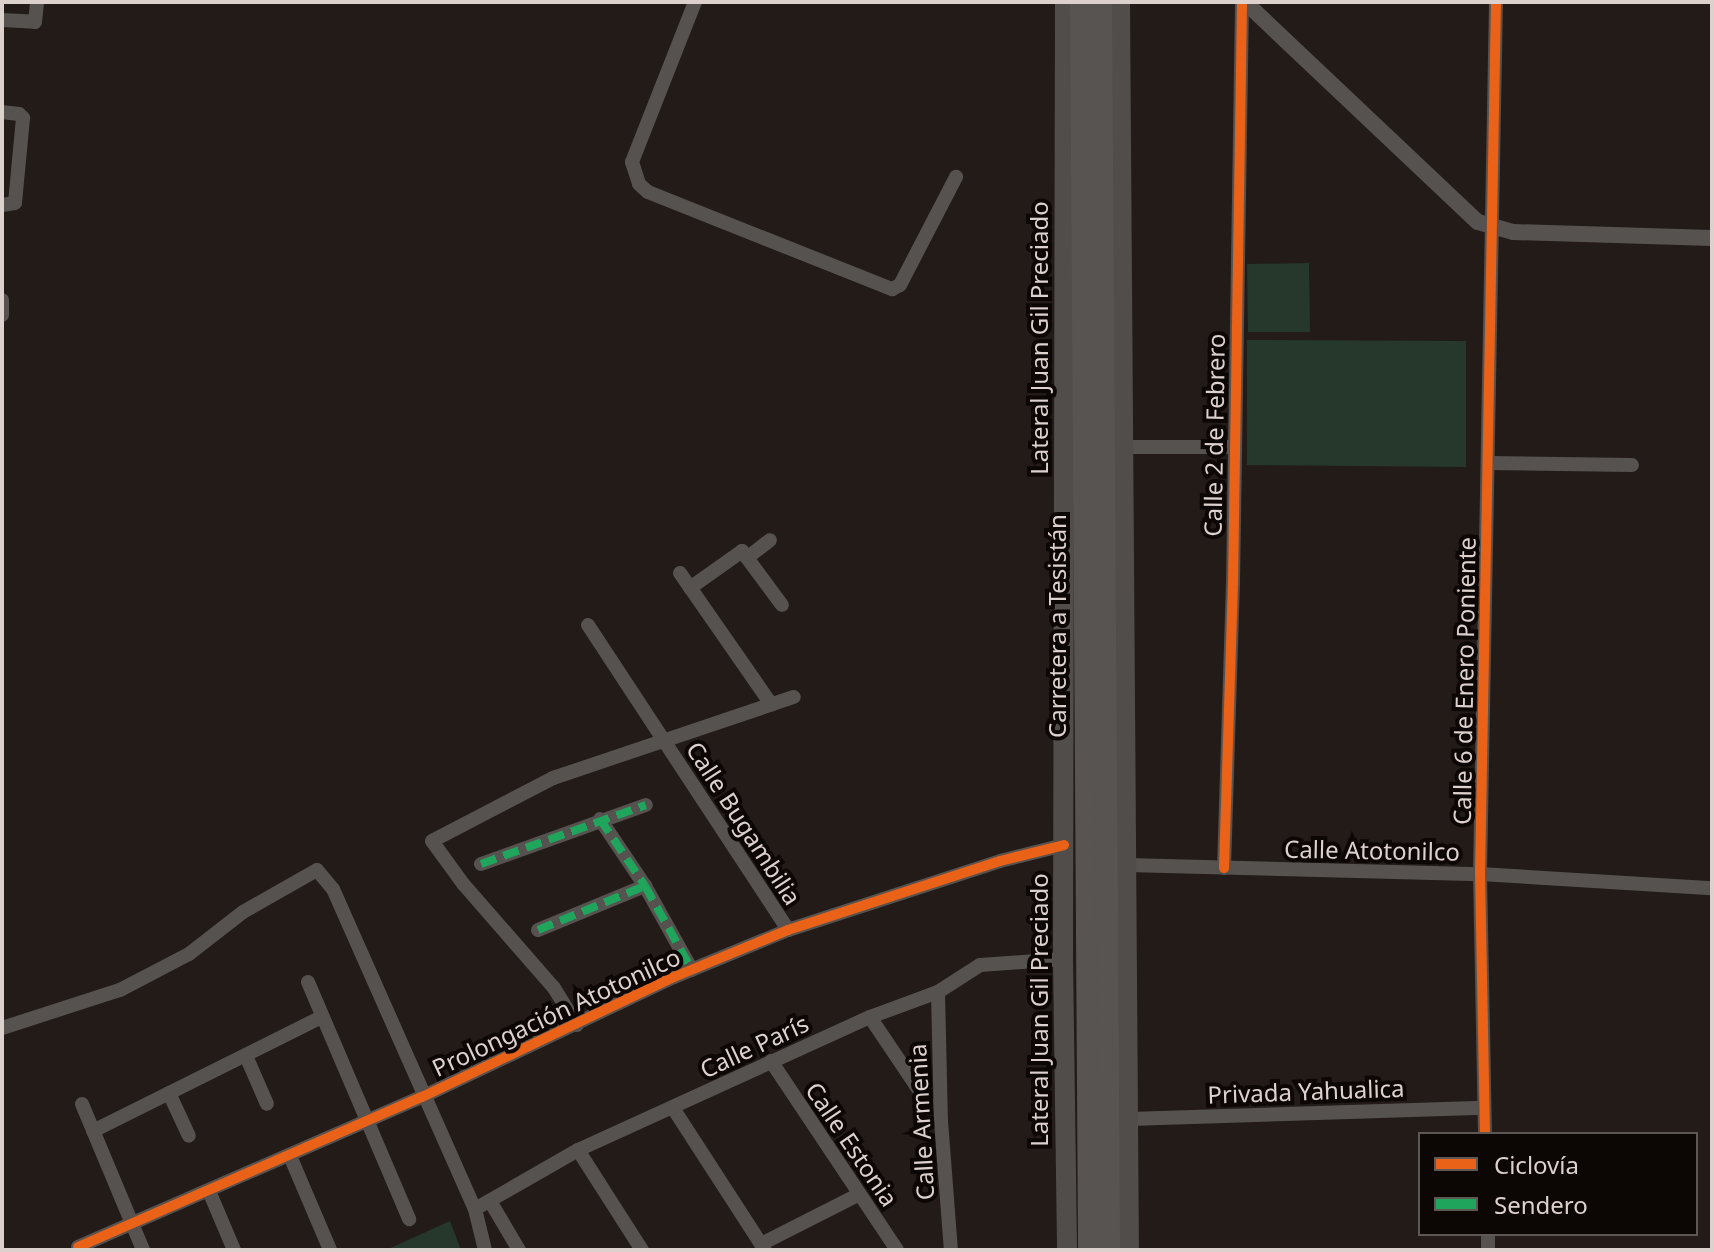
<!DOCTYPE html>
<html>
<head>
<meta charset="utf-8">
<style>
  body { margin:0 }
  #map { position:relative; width:1714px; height:1252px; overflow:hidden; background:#221b18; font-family:"Noto Sans",sans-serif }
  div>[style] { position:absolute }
  .green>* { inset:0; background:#25382b }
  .minor>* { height:14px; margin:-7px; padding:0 7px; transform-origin:7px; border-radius:7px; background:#565250 }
  .tertiary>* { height:16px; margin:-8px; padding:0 8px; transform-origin:8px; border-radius:8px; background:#565250 }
  .secondary>* { height:20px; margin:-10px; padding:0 10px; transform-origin:10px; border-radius:10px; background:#504d4b }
  .primary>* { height:22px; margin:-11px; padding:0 11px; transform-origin:11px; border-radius:11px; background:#585451 }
  .quiet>* { height:8px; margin-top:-4px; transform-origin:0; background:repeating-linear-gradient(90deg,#20a55d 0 16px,transparent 0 24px) }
  .cycleway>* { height:10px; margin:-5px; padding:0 5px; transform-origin:5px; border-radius:5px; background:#ea6118 }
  span { translate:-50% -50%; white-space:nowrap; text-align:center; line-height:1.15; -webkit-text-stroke:8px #0c0604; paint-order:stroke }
  .street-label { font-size:24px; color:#dcd1cd }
  .frame { position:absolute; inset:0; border:4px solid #dcd1cd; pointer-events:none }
  .legend { position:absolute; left:1418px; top:1132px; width:280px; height:104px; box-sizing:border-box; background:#0c0604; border:2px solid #5f5754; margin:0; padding:10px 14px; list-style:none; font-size:24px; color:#dcd1cd }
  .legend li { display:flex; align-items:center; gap:16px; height:40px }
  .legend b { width:40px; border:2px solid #5f5754 }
</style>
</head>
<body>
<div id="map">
  <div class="green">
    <i style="clip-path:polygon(1309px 263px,1310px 332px,1248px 332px,1247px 264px)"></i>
    <i style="clip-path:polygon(1247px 340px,1466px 341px,1466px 467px,1247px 465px)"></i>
    <i style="clip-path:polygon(450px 1221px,461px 1250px,386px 1250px)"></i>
  </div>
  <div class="minor">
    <i style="left:695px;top:2px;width:172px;rotate:111.5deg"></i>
    <i style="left:632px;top:162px;width:23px;rotate:72deg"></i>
    <i style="left:639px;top:184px;width:12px;rotate:42deg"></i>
    <i style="left:648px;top:192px;width:263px;rotate:21.7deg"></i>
    <i style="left:892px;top:289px;width:9px;rotate:-27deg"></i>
    <i style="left:900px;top:285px;width:122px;rotate:-62.6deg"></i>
    <i style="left:2px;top:20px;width:33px;rotate:3deg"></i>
    <i style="left:35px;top:22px;width:20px;rotate:-84deg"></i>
    <i style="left:2px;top:112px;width:17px;rotate:7deg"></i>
    <i style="left:19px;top:114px;width:6px;rotate:45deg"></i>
    <i style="left:23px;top:118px;width:85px;rotate:95.4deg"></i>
    <i style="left:15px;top:203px;width:13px;rotate:171deg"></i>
    <i style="left:2px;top:300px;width:15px;rotate:90deg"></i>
    <i style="left:1123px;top:447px;width:110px"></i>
    <i style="left:1488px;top:463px;width:144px;rotate:0.8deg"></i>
    <i style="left:747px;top:558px;width:29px;rotate:-38deg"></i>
    <i style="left:680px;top:573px;width:160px;rotate:55.2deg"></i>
    <i style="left:690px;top:588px;width:64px;rotate:-35.4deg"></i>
    <i style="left:742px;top:551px;width:67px;rotate:53.5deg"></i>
    <i style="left:588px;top:625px;width:365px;rotate:56.7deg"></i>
    <i style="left:600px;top:819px;width:81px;rotate:56.1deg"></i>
    <i style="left:645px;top:886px;width:96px;rotate:60.8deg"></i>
    <i style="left:481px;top:864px;width:175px;rotate:-19.7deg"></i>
    <i style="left:1127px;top:865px;width:353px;rotate:1.5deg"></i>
    <i style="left:1480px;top:874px;width:232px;rotate:3.5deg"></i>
    <i style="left:1224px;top:868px;width:285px;rotate:-88.2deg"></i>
    <i style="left:1233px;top:583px;width:581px;rotate:-89.11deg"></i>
    <i style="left:538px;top:930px;width:116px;rotate:-22.4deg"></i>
    <i style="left:308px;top:982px;width:258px;rotate:66.9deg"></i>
    <i style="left:938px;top:992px;width:129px;rotate:88.7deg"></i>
    <i style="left:941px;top:1121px;width:129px;rotate:85.6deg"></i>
    <i style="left:870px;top:1017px;width:125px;rotate:56.1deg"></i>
    <i style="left:577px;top:1025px;width:44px;rotate:-121.9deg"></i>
    <i style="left:554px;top:988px;width:137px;rotate:-131.1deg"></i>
    <i style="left:464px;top:885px;width:54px;rotate:-126deg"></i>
    <i style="left:432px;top:841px;width:136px;rotate:-27.5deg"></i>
    <i style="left:553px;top:778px;width:254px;rotate:-18.6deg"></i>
    <i style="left:2px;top:1028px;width:124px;rotate:-17.9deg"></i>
    <i style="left:120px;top:990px;width:78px;rotate:-27.6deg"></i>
    <i style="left:189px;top:954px;width:68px;rotate:-37.9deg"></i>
    <i style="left:243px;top:912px;width:85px;rotate:-29.6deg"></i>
    <i style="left:317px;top:870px;width:25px;rotate:50deg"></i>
    <i style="left:333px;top:889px;width:350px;rotate:66.1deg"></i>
    <i style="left:475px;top:1209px;width:42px;rotate:76.3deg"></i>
    <i style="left:246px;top:1056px;width:52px;rotate:66.4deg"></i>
    <i style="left:771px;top:1061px;width:227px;rotate:56.3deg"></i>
    <i style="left:169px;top:1093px;width:47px;rotate:65.1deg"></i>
    <i style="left:82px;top:1104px;width:158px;rotate:67.3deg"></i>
    <i style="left:673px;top:1108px;width:169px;rotate:57.1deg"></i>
    <i style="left:1129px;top:1119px;width:355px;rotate:-1.8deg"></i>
    <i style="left:93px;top:1131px;width:256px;rotate:-26.5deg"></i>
    <i style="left:1485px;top:1134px;width:260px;rotate:-91.1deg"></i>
    <i style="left:1480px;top:874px;width:872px;rotate:-88.95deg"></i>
    <i style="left:578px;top:1150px;width:119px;rotate:57.4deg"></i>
    <i style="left:290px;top:1156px;width:102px;rotate:66.9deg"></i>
    <i style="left:209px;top:1191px;width:64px;rotate:67deg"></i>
    <i style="left:490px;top:1201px;width:57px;rotate:59.4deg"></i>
    <i style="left:475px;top:1209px;width:119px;rotate:-29.8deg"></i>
    <i style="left:578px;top:1150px;width:321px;rotate:-24.5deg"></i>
    <i style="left:870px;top:1017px;width:72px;rotate:-20.2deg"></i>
    <i style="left:938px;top:992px;width:50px;rotate:-32.7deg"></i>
    <i style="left:980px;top:965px;width:83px;rotate:-4.1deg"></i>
    <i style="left:1488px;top:1234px;width:16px;rotate:90deg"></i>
    <i style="left:761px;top:1244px;width:109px;rotate:-26.8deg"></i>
    <i style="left:78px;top:1247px;width:375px;rotate:-23.6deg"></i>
    <i style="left:422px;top:1097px;width:279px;rotate:-25.5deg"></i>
    <i style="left:674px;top:977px;width:123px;rotate:-22.4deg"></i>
    <i style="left:788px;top:930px;width:223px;rotate:-18deg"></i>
    <i style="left:1000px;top:861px;width:66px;rotate:-14deg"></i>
  </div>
  <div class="tertiary">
    <i style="left:1245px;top:2px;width:320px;rotate:43.4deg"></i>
    <i style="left:1478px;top:222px;width:36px;rotate:16deg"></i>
    <i style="left:1513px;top:232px;width:199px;rotate:1.7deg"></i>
  </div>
  <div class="secondary">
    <i style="left:1065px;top:2px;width:957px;rotate:90.12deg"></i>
    <i style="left:1063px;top:959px;width:291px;rotate:89.2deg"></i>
    <i style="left:1120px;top:2px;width:1248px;rotate:89.59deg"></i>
  </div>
  <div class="primary">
    <i style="left:1081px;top:2px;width:1248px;rotate:89.63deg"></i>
    <i style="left:1101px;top:2px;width:1248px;rotate:89.63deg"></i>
  </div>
  <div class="quiet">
    <i style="left:600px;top:819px;width:81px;rotate:56.1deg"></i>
    <i style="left:645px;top:886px;width:96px;rotate:60.8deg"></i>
    <i style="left:481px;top:864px;width:175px;rotate:-19.7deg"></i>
    <i style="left:538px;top:930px;width:116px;rotate:-22.4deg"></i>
  </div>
  <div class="cycleway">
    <i style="left:1224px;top:868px;width:285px;rotate:-88.2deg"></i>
    <i style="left:1233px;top:583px;width:581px;rotate:-89.11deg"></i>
    <i style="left:1485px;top:1134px;width:260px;rotate:-91.1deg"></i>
    <i style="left:1480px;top:874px;width:872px;rotate:-88.95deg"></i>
    <i style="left:78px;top:1247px;width:375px;rotate:-23.6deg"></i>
    <i style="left:422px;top:1097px;width:279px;rotate:-25.5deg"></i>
    <i style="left:674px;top:977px;width:123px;rotate:-22.4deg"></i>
    <i style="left:788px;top:930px;width:223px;rotate:-18deg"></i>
    <i style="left:1000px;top:861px;width:66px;rotate:-14deg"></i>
  </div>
  <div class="street-label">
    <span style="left:1039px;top:338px;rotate:-90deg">Lateral Juan Gil Preciado</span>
    <span style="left:1214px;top:435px;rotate:-89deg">Calle 2 de Febrero</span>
    <span style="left:1057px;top:626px;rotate:-90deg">Carretera a Tesistán</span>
    <span style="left:1464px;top:681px;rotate:-89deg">Calle 6 de Enero Poniente</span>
    <span style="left:744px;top:823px;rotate:57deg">Calle Bugambilia</span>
    <span style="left:1372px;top:850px;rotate:1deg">Calle Atotonilco</span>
    <span style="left:1039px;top:1010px;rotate:-90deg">Lateral Juan Gil Preciado</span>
    <span style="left:556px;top:1012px;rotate:-25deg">Prolongación Atotonilco</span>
    <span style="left:754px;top:1046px;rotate:-25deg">Calle París</span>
    <span style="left:1306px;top:1091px;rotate:-2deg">Privada Yahualica</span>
    <span style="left:921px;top:1122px;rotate:-93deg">Calle Armenia</span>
    <span style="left:852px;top:1144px;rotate:56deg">Calle Estonia</span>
  </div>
  <div class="frame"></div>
  <ul class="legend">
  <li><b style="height:10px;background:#ea6118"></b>Ciclovía</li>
  <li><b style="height:10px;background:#20a55d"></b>Sendero</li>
  </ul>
</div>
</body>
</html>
